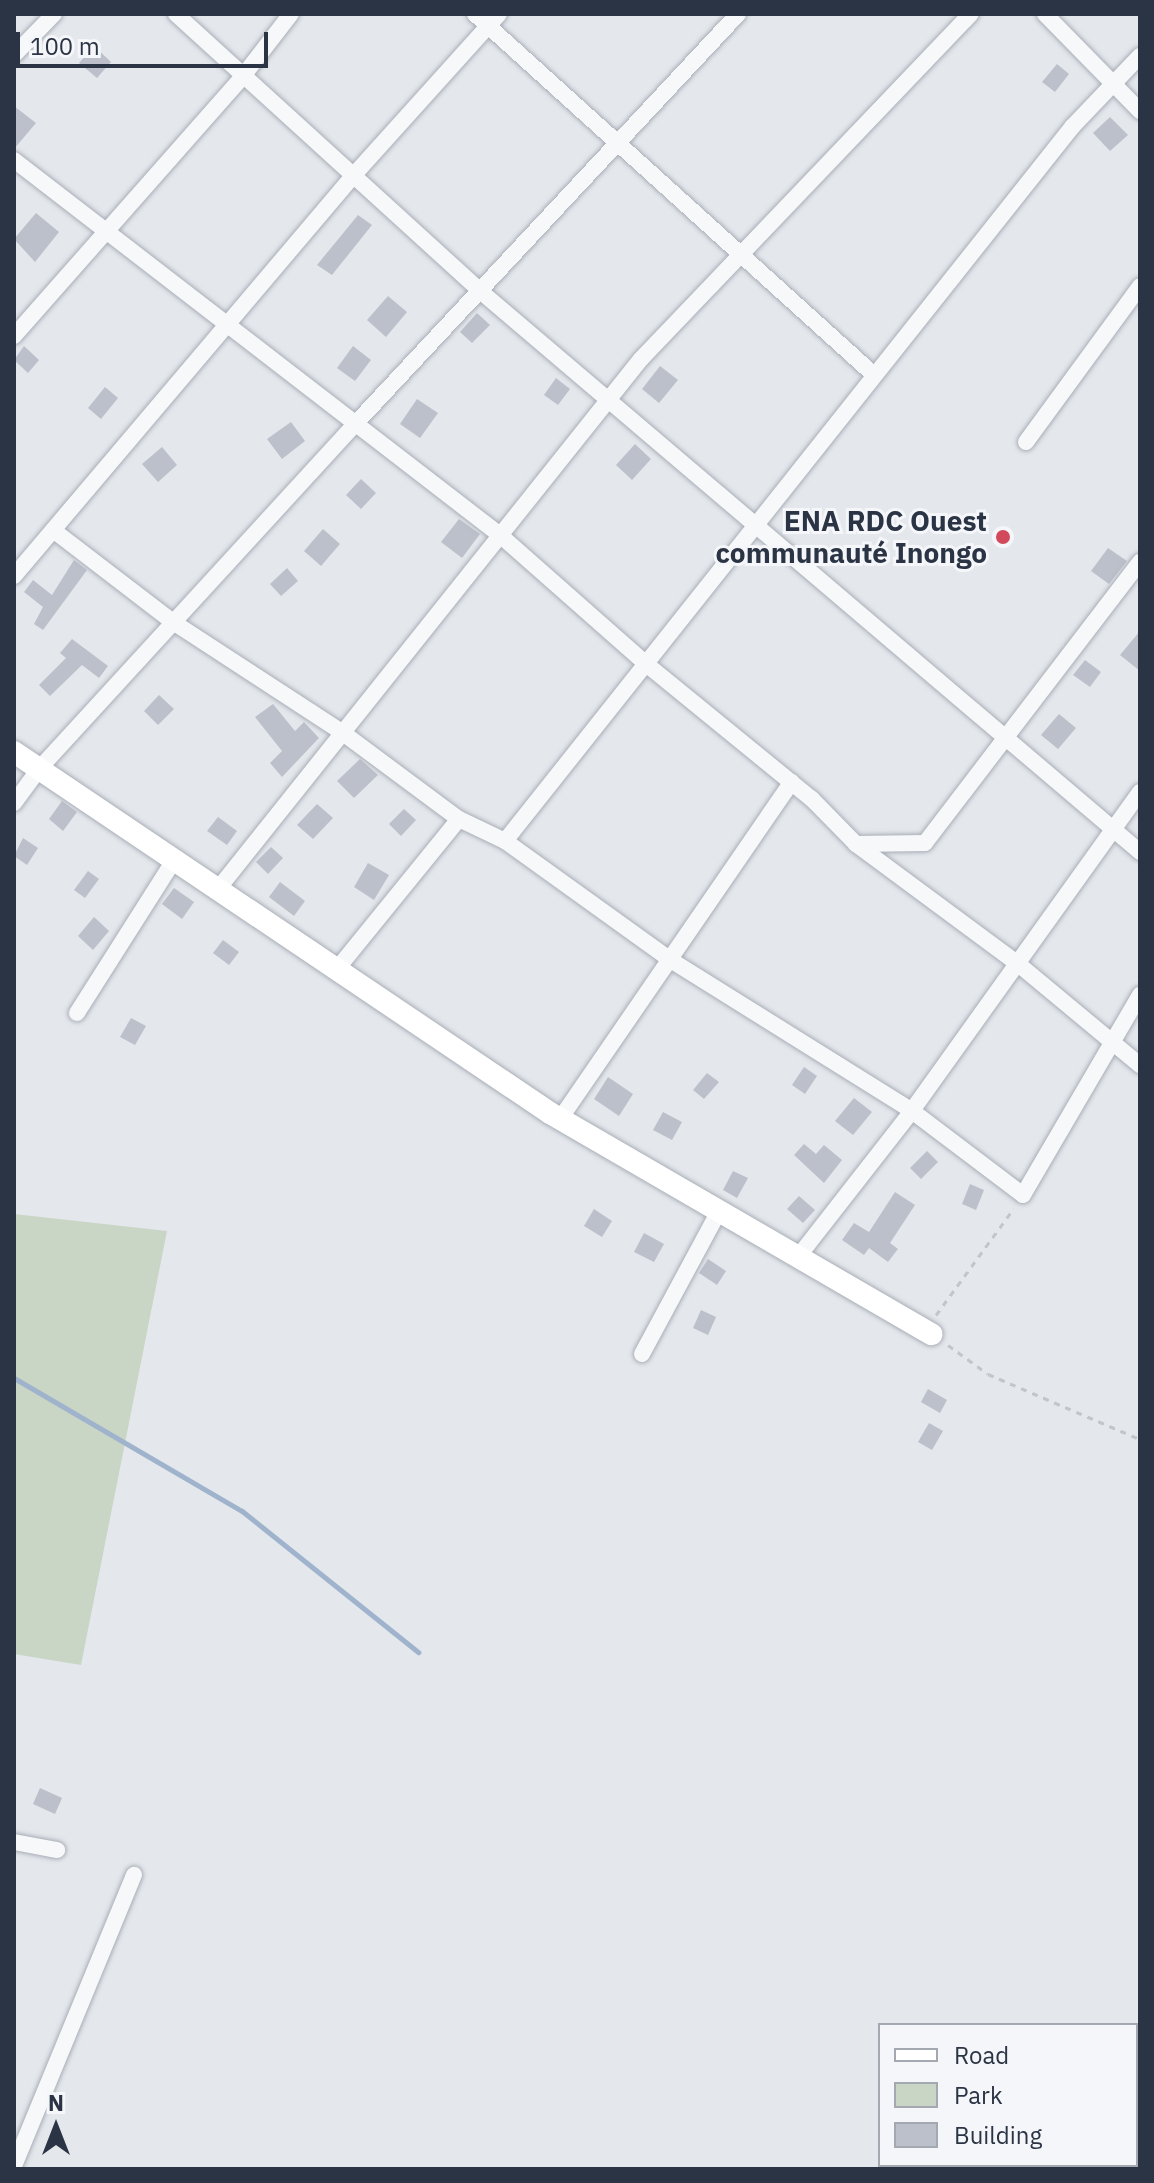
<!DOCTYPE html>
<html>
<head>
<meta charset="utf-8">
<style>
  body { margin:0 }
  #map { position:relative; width:1154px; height:2183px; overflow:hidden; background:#e4e7ec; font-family:"IBM Plex Sans",sans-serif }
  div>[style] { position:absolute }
  .green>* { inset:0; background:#c9d6c5 }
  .stream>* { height:5px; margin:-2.5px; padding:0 2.5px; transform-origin:2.5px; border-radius:2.5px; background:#9fb4cc }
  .building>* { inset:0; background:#bbc0ca }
  .path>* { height:3px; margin-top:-1.5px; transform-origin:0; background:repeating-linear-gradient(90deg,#c2c5cb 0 6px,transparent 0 12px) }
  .roads { filter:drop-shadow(0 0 2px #a9aeb7) drop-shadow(0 0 2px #a9aeb7) }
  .street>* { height:16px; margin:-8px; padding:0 8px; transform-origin:8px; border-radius:8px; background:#f7f8fa }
  .secondary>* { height:22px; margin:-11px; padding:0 11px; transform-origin:11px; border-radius:11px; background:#fff }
  .dots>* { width:22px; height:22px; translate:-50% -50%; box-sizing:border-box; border:4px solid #f4f6f9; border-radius:50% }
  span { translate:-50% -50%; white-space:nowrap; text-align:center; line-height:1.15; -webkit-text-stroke:6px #f4f6f9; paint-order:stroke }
  .poi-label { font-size:28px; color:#2b3445; font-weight:700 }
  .right { translate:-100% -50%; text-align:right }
  .frame { position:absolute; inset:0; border:16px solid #2b3445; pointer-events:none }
  .legend { position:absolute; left:878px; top:2023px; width:260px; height:144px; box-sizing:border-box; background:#f4f6f9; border:2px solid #a4a8b1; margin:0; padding:10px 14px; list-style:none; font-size:24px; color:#2b3445 }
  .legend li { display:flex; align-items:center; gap:16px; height:40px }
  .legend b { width:40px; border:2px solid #a4a8b1 }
  .north { position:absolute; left:16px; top:2087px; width:80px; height:80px; -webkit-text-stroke:6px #f4f6f9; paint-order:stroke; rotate:0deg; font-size:22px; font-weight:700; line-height:32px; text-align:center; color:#2b3445 }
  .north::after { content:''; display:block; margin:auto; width:28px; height:36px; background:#2b3445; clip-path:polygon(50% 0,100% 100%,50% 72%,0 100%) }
  .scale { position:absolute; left:16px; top:32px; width:252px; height:36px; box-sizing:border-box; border:4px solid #2b3445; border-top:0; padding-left:10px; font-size:24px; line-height:28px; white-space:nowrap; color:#2b3445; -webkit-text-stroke:6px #f4f6f9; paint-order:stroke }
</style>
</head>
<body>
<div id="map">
  <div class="green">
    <i style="clip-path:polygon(14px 1214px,167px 1231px,81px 1665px,14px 1654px)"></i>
  </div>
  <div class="stream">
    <i style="left:14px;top:1378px;width:264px;rotate:30.3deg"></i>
    <i style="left:242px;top:1511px;width:226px;rotate:38.7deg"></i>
  </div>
  <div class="building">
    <i style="clip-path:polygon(94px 46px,111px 62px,97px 78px,79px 63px)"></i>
    <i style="clip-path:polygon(1057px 64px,1069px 74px,1055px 92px,1042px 82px)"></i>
    <i style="clip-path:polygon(14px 106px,36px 123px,14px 149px)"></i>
    <i style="clip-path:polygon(1110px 117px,1128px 135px,1110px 151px,1093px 133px)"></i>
    <i style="clip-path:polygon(36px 213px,59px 232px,35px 262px,14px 239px)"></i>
    <i style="clip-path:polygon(358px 215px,372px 225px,332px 275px,317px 265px)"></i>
    <i style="clip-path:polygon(388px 296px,407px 312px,386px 337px,367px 320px)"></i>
    <i style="clip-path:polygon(477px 313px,490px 325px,472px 343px,460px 332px)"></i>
    <i style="clip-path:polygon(24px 346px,39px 360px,28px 373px,14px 360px)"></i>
    <i style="clip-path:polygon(353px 346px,371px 360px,355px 381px,337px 368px)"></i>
    <i style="clip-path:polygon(660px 366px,678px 380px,659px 403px,642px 389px)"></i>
    <i style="clip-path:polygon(556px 378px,570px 389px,558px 405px,544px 395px)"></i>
    <i style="clip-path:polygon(105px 387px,118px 398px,101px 419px,88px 408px)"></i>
    <i style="clip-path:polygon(417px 399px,438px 413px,420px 438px,400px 424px)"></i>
    <i style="clip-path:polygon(291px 422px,305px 441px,282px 459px,267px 439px)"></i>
    <i style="clip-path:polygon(635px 444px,651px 459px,632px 480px,616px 465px)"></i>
    <i style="clip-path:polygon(162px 447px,177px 465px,158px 482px,142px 464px)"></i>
    <i style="clip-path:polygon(361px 479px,376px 493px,361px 509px,346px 495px)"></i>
    <i style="clip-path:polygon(459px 519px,480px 534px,462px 558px,441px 542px)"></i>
    <i style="clip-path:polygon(323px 529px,340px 544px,321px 566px,304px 551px)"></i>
    <i style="clip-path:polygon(1108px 548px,1127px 561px,1109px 584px,1091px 571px)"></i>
    <i style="clip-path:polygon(74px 560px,87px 570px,43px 630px,34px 624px,43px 607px,24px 592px,33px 580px,52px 595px)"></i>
    <i style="clip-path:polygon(287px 568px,298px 581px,281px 596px,270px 584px)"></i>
    <i style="clip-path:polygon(1140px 631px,1140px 671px,1120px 655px)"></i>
    <i style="clip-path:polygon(72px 639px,108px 666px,99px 678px,82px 665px,50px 696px,39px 685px,66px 658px,60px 653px)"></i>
    <i style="clip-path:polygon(1085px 660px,1101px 672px,1090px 687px,1073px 675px)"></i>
    <i style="clip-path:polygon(159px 695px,174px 709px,158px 725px,144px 711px)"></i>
    <i style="clip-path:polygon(273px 704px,295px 731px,304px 722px,319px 738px,282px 777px,270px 763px,282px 751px,255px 717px)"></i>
    <i style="clip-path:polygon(1059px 714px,1076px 728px,1058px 749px,1041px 735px)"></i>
    <i style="clip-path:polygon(360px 759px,378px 775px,354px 798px,337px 781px)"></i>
    <i style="clip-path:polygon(62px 801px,77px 812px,63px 831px,49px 819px)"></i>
    <i style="clip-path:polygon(317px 804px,333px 818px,313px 839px,297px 825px)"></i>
    <i style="clip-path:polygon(404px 809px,416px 820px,401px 836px,389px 824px)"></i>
    <i style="clip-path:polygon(218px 817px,237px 831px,227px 845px,207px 831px)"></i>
    <i style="clip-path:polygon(23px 838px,38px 848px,27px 865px,14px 856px)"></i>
    <i style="clip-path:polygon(271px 847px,283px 858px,268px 874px,256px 862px)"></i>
    <i style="clip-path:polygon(368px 863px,389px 875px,374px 900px,354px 887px)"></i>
    <i style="clip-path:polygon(88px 871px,99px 879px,85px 898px,74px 890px)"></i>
    <i style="clip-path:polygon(280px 882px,305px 901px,294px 916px,269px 897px)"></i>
    <i style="clip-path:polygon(174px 888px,194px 902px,182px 919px,162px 904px)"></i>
    <i style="clip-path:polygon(94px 917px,109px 931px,93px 950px,78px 936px)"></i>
    <i style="clip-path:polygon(223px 940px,239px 952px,229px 965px,213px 953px)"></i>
    <i style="clip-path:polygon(131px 1018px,146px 1026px,135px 1045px,120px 1037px)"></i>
    <i style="clip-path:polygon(804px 1067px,817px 1076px,805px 1094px,792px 1085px)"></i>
    <i style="clip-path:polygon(707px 1073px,719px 1082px,704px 1099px,693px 1090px)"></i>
    <i style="clip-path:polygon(608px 1077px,633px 1094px,619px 1116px,594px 1099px)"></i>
    <i style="clip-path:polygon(854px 1098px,872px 1112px,853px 1135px,835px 1121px)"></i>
    <i style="clip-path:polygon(663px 1112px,682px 1122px,672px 1140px,653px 1130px)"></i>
    <i style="clip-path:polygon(804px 1144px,816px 1154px,824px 1145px,842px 1160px,824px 1183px,794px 1155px)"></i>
    <i style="clip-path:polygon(927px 1151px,938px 1162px,921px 1179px,910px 1168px)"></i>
    <i style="clip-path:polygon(733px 1171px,748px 1178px,737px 1198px,723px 1190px)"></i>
    <i style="clip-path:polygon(970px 1184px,984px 1190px,976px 1210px,962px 1204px)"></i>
    <i style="clip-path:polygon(895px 1192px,915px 1205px,890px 1243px,898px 1249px,888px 1262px,869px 1248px,864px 1255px,842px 1240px,854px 1223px,869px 1232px)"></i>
    <i style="clip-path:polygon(799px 1196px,815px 1210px,803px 1223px,787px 1209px)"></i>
    <i style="clip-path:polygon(594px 1209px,612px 1221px,602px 1237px,584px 1226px)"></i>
    <i style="clip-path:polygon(644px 1233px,664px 1244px,654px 1262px,634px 1252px)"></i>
    <i style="clip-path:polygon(708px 1259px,726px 1271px,717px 1285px,699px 1273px)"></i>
    <i style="clip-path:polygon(701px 1310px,716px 1317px,708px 1335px,693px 1328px)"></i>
    <i style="clip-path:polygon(928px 1389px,947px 1400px,940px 1413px,921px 1402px)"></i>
    <i style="clip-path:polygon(929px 1423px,943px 1431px,932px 1450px,918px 1442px)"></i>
    <i style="clip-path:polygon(40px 1788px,62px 1798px,55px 1814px,33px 1804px)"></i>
  </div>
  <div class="path">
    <i style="left:936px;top:1315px;width:132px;rotate:-53.9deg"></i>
    <i style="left:948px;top:1345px;width:49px;rotate:35.9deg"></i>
    <i style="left:988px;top:1374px;width:165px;rotate:23.2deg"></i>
  </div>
  <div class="roads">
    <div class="street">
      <i style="left:176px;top:14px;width:410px;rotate:42.3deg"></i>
      <i style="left:479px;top:290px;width:868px;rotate:40.37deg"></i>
      <i style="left:475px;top:14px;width:537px;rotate:42.13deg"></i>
      <i style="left:1045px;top:14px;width:136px;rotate:45.6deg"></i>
      <i style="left:14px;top:55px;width:57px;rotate:-45.7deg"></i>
      <i style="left:14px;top:160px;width:614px;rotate:37.65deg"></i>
      <i style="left:500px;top:535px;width:193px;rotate:41.4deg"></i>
      <i style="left:645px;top:663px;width:215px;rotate:39.2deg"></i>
      <i style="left:812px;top:799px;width:63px;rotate:45.6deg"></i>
      <i style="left:856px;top:844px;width:200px;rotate:36.5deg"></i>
      <i style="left:1017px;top:963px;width:160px;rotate:39.7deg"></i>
      <i style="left:14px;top:336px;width:346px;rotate:-48.6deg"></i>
      <i style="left:243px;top:76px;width:78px;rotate:-52.3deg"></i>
      <i style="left:1026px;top:442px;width:193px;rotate:-53.8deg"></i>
      <i style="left:53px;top:530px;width:151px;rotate:37.5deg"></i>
      <i style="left:173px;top:622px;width:203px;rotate:33.1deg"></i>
      <i style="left:343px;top:733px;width:144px;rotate:36.6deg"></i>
      <i style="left:459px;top:819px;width:51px;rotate:25.6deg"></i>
      <i style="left:505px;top:841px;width:202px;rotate:35.7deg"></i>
      <i style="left:669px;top:959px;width:287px;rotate:32deg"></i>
      <i style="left:912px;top:1111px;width:185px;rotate:128deg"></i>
      <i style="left:14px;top:576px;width:524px;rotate:-49.72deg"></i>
      <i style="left:353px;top:176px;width:218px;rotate:-48deg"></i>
      <i style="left:1140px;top:792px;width:392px;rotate:125.6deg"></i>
      <i style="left:912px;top:1111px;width:139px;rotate:37.1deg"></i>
      <i style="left:1023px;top:1195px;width:232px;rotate:-59.7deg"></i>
      <i style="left:14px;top:803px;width:42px;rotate:-53.7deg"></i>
      <i style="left:39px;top:769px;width:471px;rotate:-47.5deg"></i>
      <i style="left:357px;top:422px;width:558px;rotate:-46.96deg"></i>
      <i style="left:505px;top:841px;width:913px;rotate:-51.54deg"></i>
      <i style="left:1073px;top:126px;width:97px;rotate:-46.3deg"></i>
      <i style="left:856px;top:844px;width:69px;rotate:-0.8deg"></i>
      <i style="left:925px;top:843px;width:354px;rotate:-52.6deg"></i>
      <i style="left:218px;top:889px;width:678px;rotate:-51.41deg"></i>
      <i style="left:641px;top:359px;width:477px;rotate:-46.3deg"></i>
      <i style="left:337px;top:969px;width:193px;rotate:-50.9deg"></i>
      <i style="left:77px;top:1013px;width:181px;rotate:-57.6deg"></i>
      <i style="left:560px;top:1119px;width:409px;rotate:-55.5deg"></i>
      <i style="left:642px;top:1354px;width:162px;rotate:-61.7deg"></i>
      <i style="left:14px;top:1842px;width:44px;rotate:10.5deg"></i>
      <i style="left:14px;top:2166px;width:315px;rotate:-67.6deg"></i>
    </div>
    <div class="secondary">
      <i style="left:14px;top:752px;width:646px;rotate:33.96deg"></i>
      <i style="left:550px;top:1113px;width:441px;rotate:30.1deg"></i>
    </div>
  </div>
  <div class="dots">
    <i style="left:1003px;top:537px;background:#d1495b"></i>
  </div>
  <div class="poi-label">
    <span class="right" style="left:987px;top:537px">ENA RDC Ouest<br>communauté Inongo</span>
  </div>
  <div class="frame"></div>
  <ul class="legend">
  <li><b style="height:10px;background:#fff"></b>Road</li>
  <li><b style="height:22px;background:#c9d6c5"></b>Park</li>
  <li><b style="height:22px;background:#bbc0ca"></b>Building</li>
  </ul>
  <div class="north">N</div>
  <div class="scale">100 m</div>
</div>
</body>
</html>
